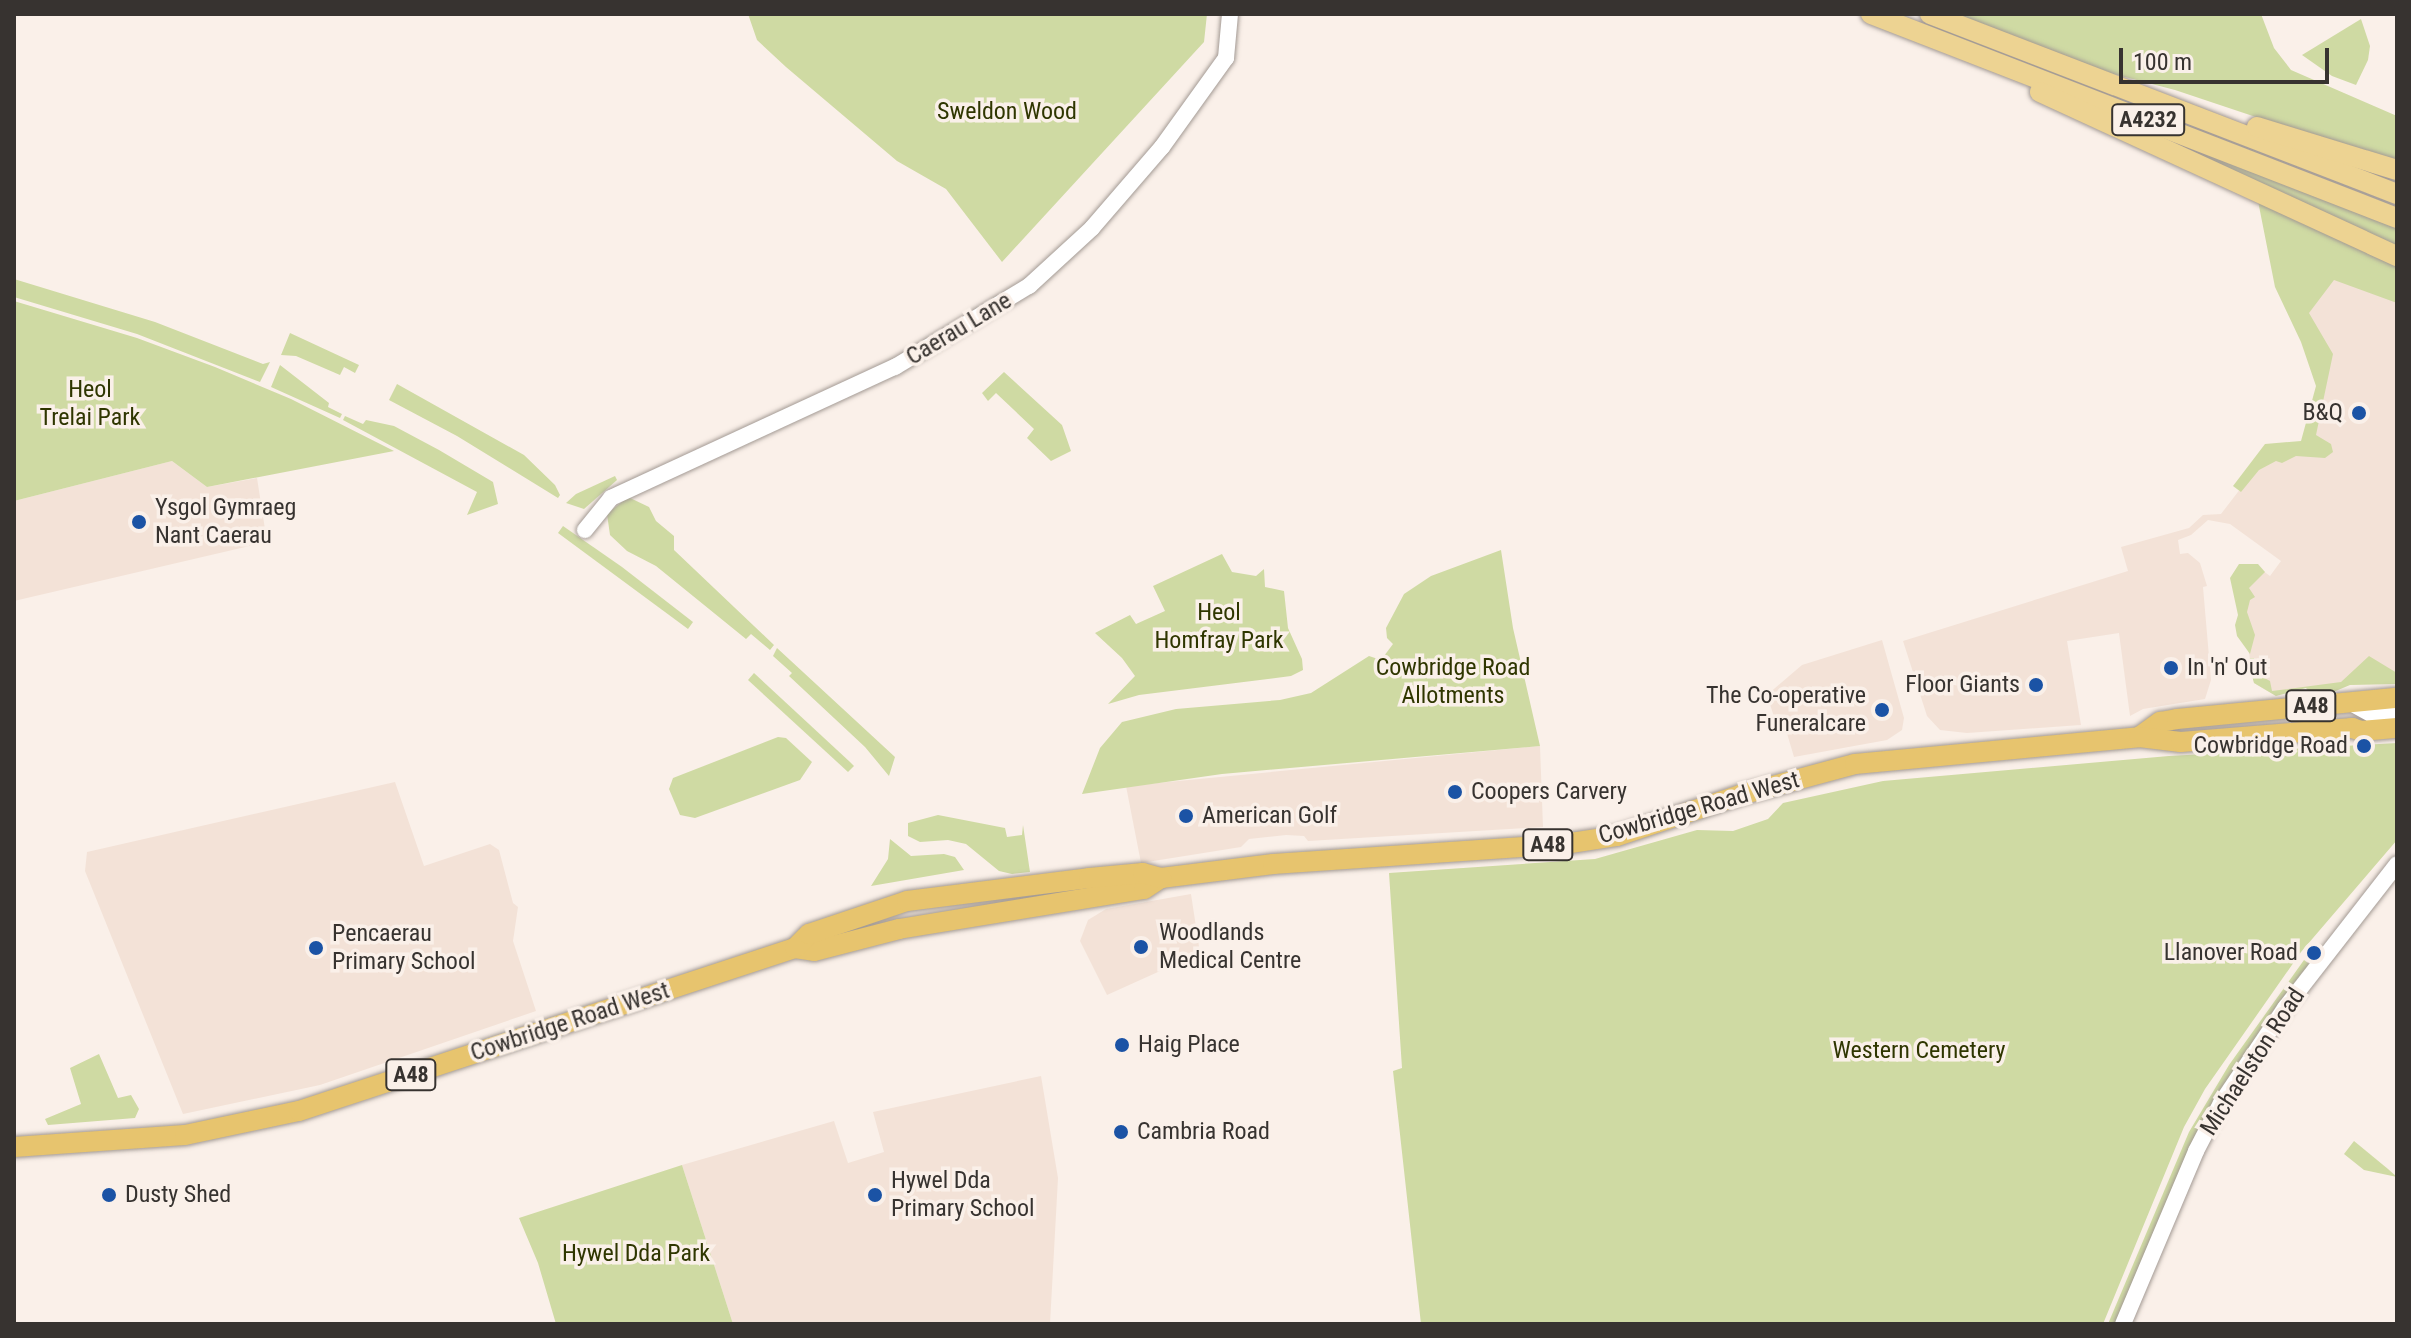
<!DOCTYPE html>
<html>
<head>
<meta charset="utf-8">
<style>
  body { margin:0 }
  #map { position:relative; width:2411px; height:1338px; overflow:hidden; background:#faf0e9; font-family:"Roboto Condensed",sans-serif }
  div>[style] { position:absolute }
  .built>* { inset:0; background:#f3e2d7 }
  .green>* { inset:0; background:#cfdaa3 }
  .roads { filter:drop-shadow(0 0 2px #a39a94) drop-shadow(0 0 2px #a39a94) }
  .tertiary>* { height:16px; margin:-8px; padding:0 8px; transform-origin:8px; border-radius:8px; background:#fff }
  .primary>* { height:20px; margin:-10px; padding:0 10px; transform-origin:10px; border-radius:10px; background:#edd392 }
  .trunk>* { height:20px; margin:-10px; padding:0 10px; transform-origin:10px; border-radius:10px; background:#e7c46e }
  .dots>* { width:22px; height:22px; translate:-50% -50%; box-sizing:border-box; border:4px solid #faf0e9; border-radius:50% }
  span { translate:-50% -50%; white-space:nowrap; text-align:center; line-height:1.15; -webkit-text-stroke:7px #faf0e9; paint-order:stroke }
  .shield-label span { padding:2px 6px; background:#faf0e9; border:2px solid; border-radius:6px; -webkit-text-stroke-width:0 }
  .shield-label { font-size:22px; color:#373330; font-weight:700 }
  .park-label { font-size:24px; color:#2f3600 }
  .street-label { font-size:24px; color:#373330 }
  .poi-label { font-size:24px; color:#373330 }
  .right { translate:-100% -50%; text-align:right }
  .left { translate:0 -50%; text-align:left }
  .frame { position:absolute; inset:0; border:16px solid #373330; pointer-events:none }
  .scale { position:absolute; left:2119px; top:48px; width:210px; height:36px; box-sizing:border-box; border:4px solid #373330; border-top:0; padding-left:10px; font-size:24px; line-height:28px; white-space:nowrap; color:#373330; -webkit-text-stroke:6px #faf0e9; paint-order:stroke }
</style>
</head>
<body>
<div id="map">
  <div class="built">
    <i style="clip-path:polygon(2344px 260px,2397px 285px,2397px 680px,2293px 689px,2276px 696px,2254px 683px,2237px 581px,2255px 565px,2270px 576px,2281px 561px,2230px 524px,2208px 520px,2191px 535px,2178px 540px,2180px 554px,2188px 553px,2200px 563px,2207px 586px,2203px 587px,2211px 680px,2205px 699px,2143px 709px,2130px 716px,2119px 633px,2067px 641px,2081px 725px,1967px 733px,1940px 730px,1927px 716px,1903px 641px,2128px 571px,2121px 547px,2189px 528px,2203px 515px,2221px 514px,2271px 449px,2306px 447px,2322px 362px,2303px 321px)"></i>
    <i style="clip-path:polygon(172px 461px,207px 487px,257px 478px,267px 542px,14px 601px,14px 501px)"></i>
    <i style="clip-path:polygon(1882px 640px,1904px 718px,1902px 730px,1887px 740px,1794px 757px,1783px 720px,1775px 720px,1767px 695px,1802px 665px)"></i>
    <i style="clip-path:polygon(1540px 746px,1543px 827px,1308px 841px,1304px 836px,1286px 835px,1249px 839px,1241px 847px,1141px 863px,1126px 786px)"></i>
    <i style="clip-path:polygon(395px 782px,424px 866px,490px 844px,499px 850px,513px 903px,518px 907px,513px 941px,536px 1011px,320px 1085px,183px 1114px,85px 871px,87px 852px)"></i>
    <i style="clip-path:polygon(1191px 894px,1200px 953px,1107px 995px,1080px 941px,1088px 920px,1106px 909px)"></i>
    <i style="clip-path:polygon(1041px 1076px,1058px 1178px,1050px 1324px,733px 1324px,682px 1165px,834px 1121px,848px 1163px,884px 1152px,873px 1112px)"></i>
  </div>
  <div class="green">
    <i style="clip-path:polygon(748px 14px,1207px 14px,1204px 42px,1002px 262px,946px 189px,897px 161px,786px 67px,757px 40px)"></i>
    <i style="clip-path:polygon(1938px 14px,2261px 14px,2274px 48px,2291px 70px,2397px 116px,2397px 164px,2175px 90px,2102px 71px)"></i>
    <i style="clip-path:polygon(2361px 19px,2370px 46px,2368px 60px,2356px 85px,2332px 76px,2302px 55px)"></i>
    <i style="clip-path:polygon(2148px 132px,2397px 227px,2397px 249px)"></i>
    <i style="clip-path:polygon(2258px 201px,2397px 264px,2397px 303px,2334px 280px,2309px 313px,2333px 354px,2316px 435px,2331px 444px,2333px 452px,2325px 458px,2296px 456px,2282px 463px,2276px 461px,2259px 470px,2241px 492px,2233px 486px,2265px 444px,2301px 441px,2316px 386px,2301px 342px,2275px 287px)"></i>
    <i style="clip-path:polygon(14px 279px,155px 322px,263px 364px,270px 362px,260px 382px,137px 334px,14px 297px)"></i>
    <i style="clip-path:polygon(14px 301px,137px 338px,215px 367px,291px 399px,394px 451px,207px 487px,172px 461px,14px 501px)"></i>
    <i style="clip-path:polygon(290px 333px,359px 365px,355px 373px,344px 367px,340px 375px,296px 356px,281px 355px)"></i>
    <i style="clip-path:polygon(280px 365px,329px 403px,328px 407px,342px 414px,340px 418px,271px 387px)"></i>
    <i style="clip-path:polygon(1004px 372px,1062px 425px,1071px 451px,1051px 461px,1027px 438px,1034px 429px,996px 393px,988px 401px,982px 393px)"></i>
    <i style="clip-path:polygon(397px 384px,524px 455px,555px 485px,560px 495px,558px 498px,457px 436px,389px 400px)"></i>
    <i style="clip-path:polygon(345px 416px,363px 424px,366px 420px,394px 426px,439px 450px,493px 482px,498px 504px,467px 515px,477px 492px,343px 420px)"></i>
    <i style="clip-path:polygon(615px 476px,617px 480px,584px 509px,566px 503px,576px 494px)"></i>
    <i style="clip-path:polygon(628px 497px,649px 507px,656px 521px,674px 536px,674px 550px,774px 645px,770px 650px,751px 634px,746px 639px,656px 566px,627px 551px,610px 535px,607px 514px)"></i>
    <i style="clip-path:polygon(563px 526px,622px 567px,693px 622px,688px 629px,558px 533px)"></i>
    <i style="clip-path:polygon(1501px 550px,1513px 628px,1540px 746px,1222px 774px,1082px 794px,1100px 748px,1122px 722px,1176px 709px,1280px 700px,1311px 693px,1369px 656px,1381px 660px,1393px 644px,1387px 638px,1386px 628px,1404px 594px,1431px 576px)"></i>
    <i style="clip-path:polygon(1222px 554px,1232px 572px,1256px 576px,1264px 569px,1265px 587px,1284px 591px,1288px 628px,1302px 659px,1303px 670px,1291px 676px,1139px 695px,1108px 704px,1135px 676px,1122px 658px,1095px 633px,1130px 615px,1136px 624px,1165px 611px,1153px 586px)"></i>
    <i style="clip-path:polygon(2239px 564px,2258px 564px,2265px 572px,2249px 588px,2255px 597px,2250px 600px,2247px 612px,2255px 635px,2250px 654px,2237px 636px,2235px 625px,2238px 615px,2230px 578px)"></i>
    <i style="clip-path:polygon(777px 648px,895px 757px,889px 776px,865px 747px,789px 676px,792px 673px,773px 656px)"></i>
    <i style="clip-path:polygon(2369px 656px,2397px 673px,2397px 684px,2350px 685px,2326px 695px,2313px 696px,2306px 688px,2276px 696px,2254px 683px,2248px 662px,2250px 658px,2254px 658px,2255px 673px,2270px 681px,2272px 691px,2341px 682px)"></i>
    <i style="clip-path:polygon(754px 673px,850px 762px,854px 766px,848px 772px,748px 680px)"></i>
    <i style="clip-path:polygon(778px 737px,786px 738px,812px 762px,800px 780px,695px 818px,680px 815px,669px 789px,673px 778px)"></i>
    <i style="clip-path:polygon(2397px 743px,2397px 840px,2301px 952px,2205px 1089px,2184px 1127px,2103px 1324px,1421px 1324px,1393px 1071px,1402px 1068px,1389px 873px,1595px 859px,1697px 830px,1733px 831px,1768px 819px,1783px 803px,1883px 781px,2169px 756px)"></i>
    <i style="clip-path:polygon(938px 815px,1005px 828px,1007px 837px,1022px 835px,1023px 825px,1030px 872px,1012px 874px,999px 871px,966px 844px,948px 840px,920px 842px,908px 836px,908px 823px)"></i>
    <i style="clip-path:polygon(890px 839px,911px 856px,944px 854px,955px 857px,964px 870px,871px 886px,888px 859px)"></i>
    <i style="clip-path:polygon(2304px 960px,2309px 964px,2269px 1016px,2196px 1133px,2115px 1324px,2108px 1324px,2189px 1132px,2229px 1065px)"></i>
    <i style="clip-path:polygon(99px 1054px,118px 1098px,131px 1095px,139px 1109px,135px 1118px,48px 1125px,45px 1119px,81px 1104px,70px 1068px)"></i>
    <i style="clip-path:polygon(2354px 1141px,2388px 1169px,2397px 1177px,2364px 1170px,2344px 1154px)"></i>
    <i style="clip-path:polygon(682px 1165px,733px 1324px,556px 1324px,538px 1263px,519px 1218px)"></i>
  </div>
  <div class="roads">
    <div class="tertiary">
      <i style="left:585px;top:530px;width:41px;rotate:-50.9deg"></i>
      <i style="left:611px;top:498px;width:313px;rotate:-24.8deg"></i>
      <i style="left:895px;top:367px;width:157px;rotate:-31.2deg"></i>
      <i style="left:1029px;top:286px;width:86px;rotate:-42.6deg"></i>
      <i style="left:1092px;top:228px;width:107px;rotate:-49.2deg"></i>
      <i style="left:1162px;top:147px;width:110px;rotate:-54.3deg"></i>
      <i style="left:1226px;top:58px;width:44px;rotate:-84.8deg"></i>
      <i style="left:2349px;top:702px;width:25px;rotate:29deg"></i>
      <i style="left:2371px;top:714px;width:26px;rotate:-2deg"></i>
      <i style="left:2123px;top:1324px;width:188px;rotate:-67.1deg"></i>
      <i style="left:2196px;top:1151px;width:54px;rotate:-62.5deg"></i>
      <i style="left:2221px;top:1103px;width:115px;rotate:-56deg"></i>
      <i style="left:2285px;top:1008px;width:182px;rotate:-52.1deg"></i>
    </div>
    <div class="primary">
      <i style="left:1871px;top:14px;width:564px;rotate:21.2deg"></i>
      <i style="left:1930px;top:14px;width:500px;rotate:21.08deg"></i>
      <i style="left:2040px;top:92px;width:393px;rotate:24.7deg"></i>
      <i style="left:2257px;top:127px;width:146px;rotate:17.1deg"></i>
    </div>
    <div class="trunk">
      <i style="left:2139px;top:737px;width:26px;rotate:-36deg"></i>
      <i style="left:2160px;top:722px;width:17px;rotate:-10deg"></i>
      <i style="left:2177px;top:719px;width:221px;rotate:-5.5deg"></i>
      <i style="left:795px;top:948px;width:19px;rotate:9deg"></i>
      <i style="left:814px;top:951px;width:88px;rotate:-14.5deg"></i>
      <i style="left:899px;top:929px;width:248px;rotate:-9.3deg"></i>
      <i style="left:1144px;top:889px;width:20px;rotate:-33deg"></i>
      <i style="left:1161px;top:878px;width:113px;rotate:-7.1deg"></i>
      <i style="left:1273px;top:864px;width:292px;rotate:-3.9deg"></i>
      <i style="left:1564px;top:844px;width:54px;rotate:-8.6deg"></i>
      <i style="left:1617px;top:836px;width:130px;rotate:-18.4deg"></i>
      <i style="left:1740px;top:795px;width:119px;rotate:-15.1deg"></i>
      <i style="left:1855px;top:764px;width:285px;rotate:-5.4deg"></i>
      <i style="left:2139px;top:737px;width:42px;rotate:6.8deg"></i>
      <i style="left:2181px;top:742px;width:172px;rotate:-4.7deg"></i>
      <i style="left:2352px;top:728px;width:9px;rotate:18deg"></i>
      <i style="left:2361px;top:731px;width:36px;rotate:-5deg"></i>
      <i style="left:14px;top:1147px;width:171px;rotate:-4deg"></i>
      <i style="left:185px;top:1135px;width:116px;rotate:-11.9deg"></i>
      <i style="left:299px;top:1111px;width:522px;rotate:-18.19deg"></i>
      <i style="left:795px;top:948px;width:20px;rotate:-45deg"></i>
      <i style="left:809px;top:934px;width:103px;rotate:-18.6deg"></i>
      <i style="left:907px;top:901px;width:183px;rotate:-7.2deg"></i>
      <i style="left:1089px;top:878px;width:54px;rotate:-5.3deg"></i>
      <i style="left:1143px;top:873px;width:19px;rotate:16deg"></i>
    </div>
  </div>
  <div class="dots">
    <i style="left:2359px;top:413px;background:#1b53a5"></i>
    <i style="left:139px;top:522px;background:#1b53a5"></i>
    <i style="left:2171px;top:668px;background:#1b53a5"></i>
    <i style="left:2036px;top:685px;background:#1b53a5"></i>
    <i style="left:1882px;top:710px;background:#1b53a5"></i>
    <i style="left:2364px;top:746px;background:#1b53a5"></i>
    <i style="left:1455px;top:792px;background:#1b53a5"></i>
    <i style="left:1186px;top:816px;background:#1b53a5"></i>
    <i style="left:1141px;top:947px;background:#1b53a5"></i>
    <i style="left:316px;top:948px;background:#1b53a5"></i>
    <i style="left:2314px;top:953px;background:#1b53a5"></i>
    <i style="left:1122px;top:1045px;background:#1b53a5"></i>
    <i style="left:1121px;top:1132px;background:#1b53a5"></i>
    <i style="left:109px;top:1195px;background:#1b53a5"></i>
    <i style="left:875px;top:1195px;background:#1b53a5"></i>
  </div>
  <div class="shield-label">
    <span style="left:2148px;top:120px">A4232</span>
    <span style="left:2311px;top:706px">A48</span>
    <span style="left:1548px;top:845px">A48</span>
    <span style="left:411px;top:1075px">A48</span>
  </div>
  <div class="park-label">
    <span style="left:1007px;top:112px">Sweldon Wood</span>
    <span style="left:90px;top:404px">Heol<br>Trelai Park</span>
    <span style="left:1219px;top:627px">Heol<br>Homfray Park</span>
    <span style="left:1453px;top:682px">Cowbridge Road<br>Allotments</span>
    <span style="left:1919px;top:1051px">Western Cemetery</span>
    <span style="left:636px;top:1254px">Hywel Dda Park</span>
  </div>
  <div class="street-label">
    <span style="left:959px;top:329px;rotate:-31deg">Caerau Lane</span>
    <span style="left:1699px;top:808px;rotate:-16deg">Cowbridge Road West</span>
    <span style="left:570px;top:1022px;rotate:-18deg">Cowbridge Road West</span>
    <span style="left:2253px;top:1062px;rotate:-57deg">Michaelston Road</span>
  </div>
  <div class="poi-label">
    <span class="right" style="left:2343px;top:413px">B&amp;Q</span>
    <span class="left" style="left:155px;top:522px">Ysgol Gymraeg<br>Nant Caerau</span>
    <span class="left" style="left:2187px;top:668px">In 'n' Out</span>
    <span class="right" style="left:2020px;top:685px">Floor Giants</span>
    <span class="right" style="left:1866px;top:710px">The Co-operative<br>Funeralcare</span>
    <span class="right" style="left:2348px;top:746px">Cowbridge Road</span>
    <span class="left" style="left:1471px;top:792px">Coopers Carvery</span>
    <span class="left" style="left:1202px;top:816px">American Golf</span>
    <span class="left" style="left:1159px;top:947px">Woodlands<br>Medical Centre</span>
    <span class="left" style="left:332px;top:948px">Pencaerau<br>Primary School</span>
    <span class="right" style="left:2298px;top:953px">Llanover Road</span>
    <span class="left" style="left:1138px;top:1045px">Haig Place</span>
    <span class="left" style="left:1137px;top:1132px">Cambria Road</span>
    <span class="left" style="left:891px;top:1195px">Hywel Dda<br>Primary School</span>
    <span class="left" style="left:125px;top:1195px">Dusty Shed</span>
  </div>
  <div class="frame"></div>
  <div class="scale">100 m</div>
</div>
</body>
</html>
